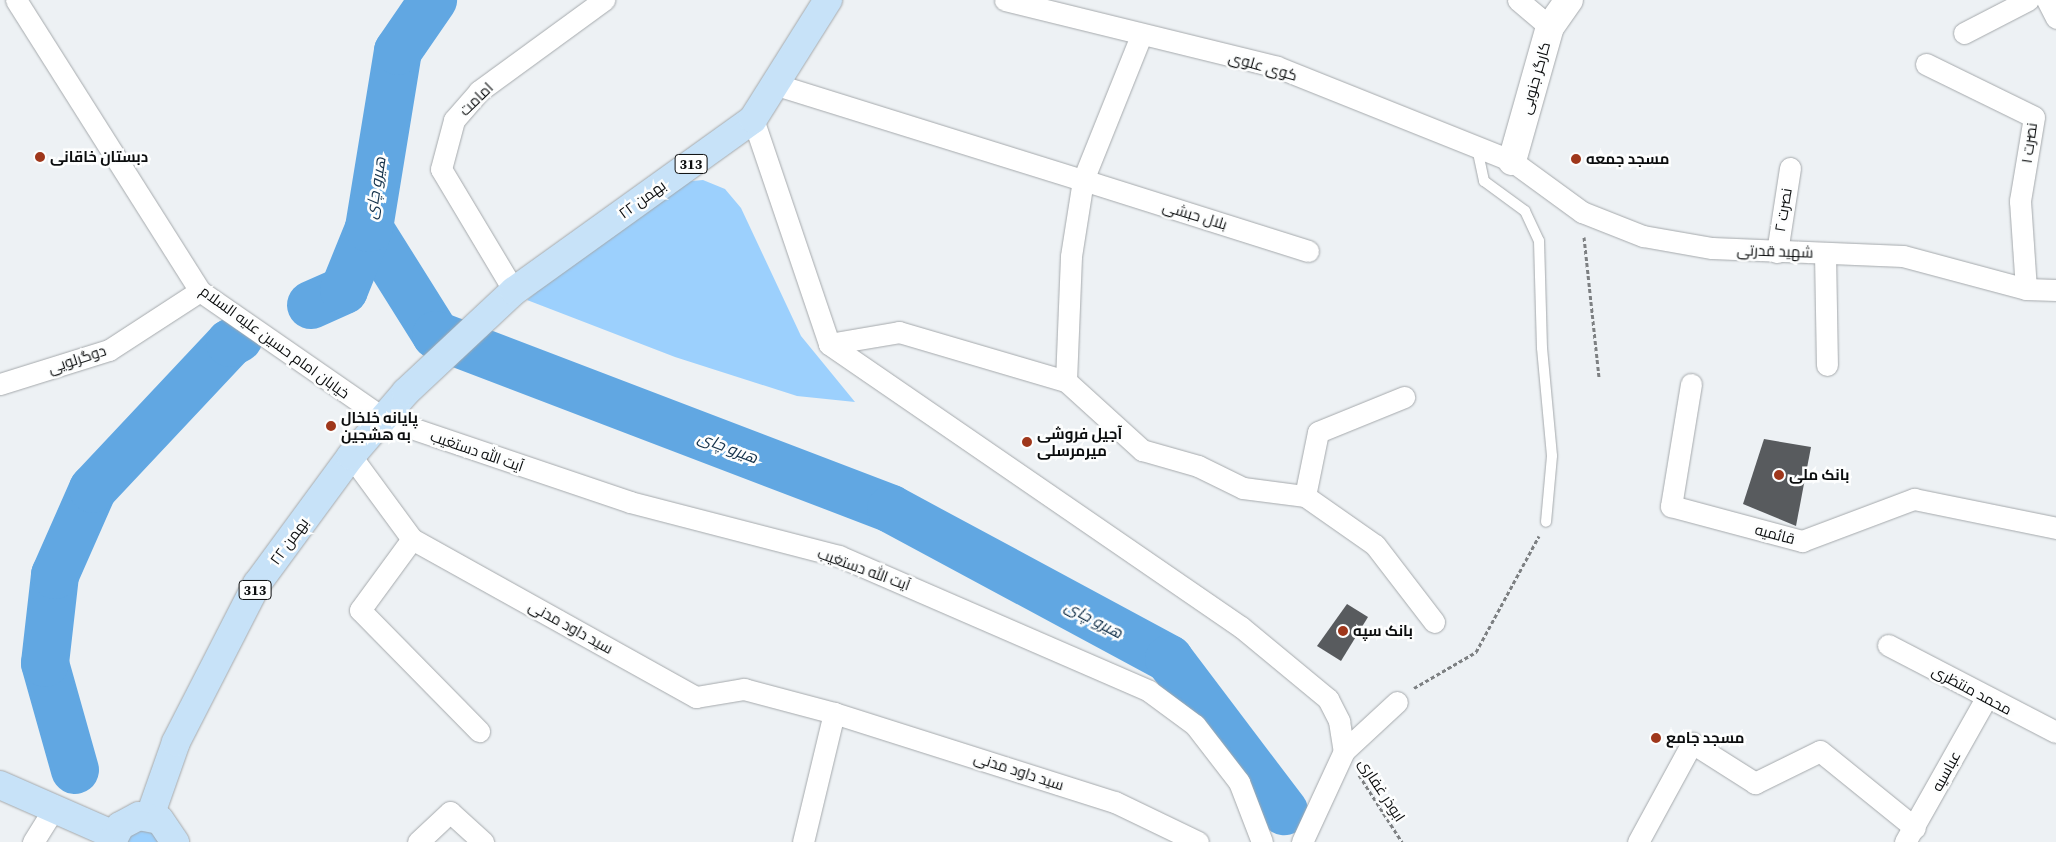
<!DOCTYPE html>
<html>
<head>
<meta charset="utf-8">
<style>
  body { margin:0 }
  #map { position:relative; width:2056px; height:842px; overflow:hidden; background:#edf1f4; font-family:"Source Serif 4",Cairo,serif }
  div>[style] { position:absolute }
  .green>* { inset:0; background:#9cd0fd }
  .river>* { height:48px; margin:-24px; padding:0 24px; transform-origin:24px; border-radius:24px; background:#61a7e2 }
  .building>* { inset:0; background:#585b5e }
  .path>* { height:3px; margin-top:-1.5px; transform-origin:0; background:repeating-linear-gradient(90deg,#7d8082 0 4px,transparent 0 6.5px) }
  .roads { filter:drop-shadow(0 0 1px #a5a9ac) drop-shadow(0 0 1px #a5a9ac) }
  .lane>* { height:10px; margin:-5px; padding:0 5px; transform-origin:5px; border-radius:5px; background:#fff }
  .street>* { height:21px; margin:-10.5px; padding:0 10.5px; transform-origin:10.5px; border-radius:10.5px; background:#fff }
  .secondary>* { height:28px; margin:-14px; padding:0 14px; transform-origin:14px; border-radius:14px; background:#fff }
  .primary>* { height:28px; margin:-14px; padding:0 14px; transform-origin:14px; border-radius:14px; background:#c7e2f8 }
  .dots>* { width:14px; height:14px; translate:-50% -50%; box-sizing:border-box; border:2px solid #fdfefe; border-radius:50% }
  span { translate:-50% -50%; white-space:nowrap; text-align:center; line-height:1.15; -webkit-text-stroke:5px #fdfefe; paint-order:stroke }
  .shield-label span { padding:1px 4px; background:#fdfefe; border:1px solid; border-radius:4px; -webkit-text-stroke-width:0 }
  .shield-label { font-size:14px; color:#0b0d0e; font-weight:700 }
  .street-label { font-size:15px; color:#0b0d0e }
  .poi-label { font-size:15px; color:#0b0d0e; font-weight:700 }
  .left { translate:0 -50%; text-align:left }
  .water-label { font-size:16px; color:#13314a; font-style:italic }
</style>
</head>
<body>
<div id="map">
  <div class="green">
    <i style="clip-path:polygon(703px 180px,725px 189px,741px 208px,801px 336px,855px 402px,797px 396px,675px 357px,527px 300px,637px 206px,671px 183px)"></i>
    <i style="clip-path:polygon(137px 822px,172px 842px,119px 842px)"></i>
  </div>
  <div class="river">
    <i style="left:369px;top:228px;width:126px;rotate:57.9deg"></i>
    <i style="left:436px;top:335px;width:487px;rotate:20.9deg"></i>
    <i style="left:891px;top:509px;width:316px;rotate:28.3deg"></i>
    <i style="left:1169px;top:659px;width:191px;rotate:52.9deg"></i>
    <i style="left:311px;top:305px;width:36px;rotate:-24deg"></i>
    <i style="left:344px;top:290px;width:67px;rotate:-68deg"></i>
    <i style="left:369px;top:228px;width:179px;rotate:-80.7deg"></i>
    <i style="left:398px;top:51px;width:62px;rotate:-55.5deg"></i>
    <i style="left:75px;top:770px;width:111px;rotate:-105.7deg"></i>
    <i style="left:45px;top:663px;width:89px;rotate:-83.5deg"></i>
    <i style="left:55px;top:575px;width:94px;rotate:-66.2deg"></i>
    <i style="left:93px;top:489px;width:200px;rotate:-46.8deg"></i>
    <i style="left:230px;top:343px;width:10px;rotate:-29deg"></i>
  </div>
  <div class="building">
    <i style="clip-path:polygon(1764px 439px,1811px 447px,1796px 526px,1743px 504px)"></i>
    <i style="clip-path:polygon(1347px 604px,1368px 617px,1341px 661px,1317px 646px)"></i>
  </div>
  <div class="path">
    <i style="left:1584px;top:237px;width:141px;rotate:83.9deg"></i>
    <i style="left:1414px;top:688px;width:72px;rotate:-30.1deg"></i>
    <i style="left:1476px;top:652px;width:132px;rotate:-61.5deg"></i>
    <i style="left:1359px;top:775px;width:80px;rotate:57.3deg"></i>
  </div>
  <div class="roads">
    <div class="lane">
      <i style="left:1477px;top:148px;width:34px;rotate:78deg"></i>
      <i style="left:1484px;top:181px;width:51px;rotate:36.2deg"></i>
      <i style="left:1525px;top:211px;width:33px;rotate:65deg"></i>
      <i style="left:1539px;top:241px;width:107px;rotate:88.4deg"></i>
      <i style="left:1542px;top:348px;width:108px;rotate:84.7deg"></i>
      <i style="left:1552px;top:456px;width:66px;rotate:95.2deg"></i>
    </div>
    <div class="street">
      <i style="left:16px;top:0;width:344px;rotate:57.7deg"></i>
      <i style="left:200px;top:291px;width:225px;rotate:34.7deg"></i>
      <i style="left:385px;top:419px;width:259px;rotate:18.7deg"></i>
      <i style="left:630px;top:502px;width:216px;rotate:14.5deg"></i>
      <i style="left:839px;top:556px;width:338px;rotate:23.5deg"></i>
      <i style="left:1149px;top:691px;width:57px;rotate:36.5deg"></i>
      <i style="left:1195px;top:725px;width:72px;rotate:52.3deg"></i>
      <i style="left:1239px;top:782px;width:64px;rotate:69deg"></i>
      <i style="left:1005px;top:0;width:280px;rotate:13.8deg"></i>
      <i style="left:1277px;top:67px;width:253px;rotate:21.8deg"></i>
      <i style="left:1512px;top:161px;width:87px;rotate:36.1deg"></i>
      <i style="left:1582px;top:212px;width:66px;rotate:21.5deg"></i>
      <i style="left:1643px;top:236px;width:70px;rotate:9.9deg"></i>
      <i style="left:1712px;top:248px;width:191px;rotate:2.4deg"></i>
      <i style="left:1903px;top:256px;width:127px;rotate:15deg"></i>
      <i style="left:2026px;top:289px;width:30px;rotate:2deg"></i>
      <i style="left:1518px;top:0;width:42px;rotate:40.2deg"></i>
      <i style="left:2047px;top:0;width:20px;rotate:63deg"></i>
      <i style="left:1964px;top:33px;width:72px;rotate:-27.3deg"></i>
      <i style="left:1926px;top:64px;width:120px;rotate:26.1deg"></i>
      <i style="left:2034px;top:117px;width:85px;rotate:99.5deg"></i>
      <i style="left:2020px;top:201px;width:88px;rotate:86.1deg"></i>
      <i style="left:774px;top:84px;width:324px;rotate:17.3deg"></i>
      <i style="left:1083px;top:180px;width:155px;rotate:-68.1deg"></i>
      <i style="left:753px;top:119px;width:237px;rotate:71.3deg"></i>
      <i style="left:829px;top:344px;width:500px;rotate:34.5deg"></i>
      <i style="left:1241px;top:627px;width:113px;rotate:39.6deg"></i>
      <i style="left:1328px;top:699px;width:25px;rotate:63deg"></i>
      <i style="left:1339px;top:721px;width:30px;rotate:81deg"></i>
      <i style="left:1777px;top:252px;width:85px;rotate:-81.2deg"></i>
      <i style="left:1825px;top:253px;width:112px;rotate:89deg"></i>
      <i style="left:514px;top:291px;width:142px;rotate:-120.9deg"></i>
      <i style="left:441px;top:169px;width:51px;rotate:-75.1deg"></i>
      <i style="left:454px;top:120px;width:38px;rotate:-49deg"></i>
      <i style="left:479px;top:91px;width:155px;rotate:-36.1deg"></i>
      <i style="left:829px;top:344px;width:71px;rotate:-9.7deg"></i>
      <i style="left:899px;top:332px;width:174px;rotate:16.4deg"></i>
      <i style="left:1066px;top:381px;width:125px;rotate:-87.7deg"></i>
      <i style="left:1071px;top:256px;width:77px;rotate:-81deg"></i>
      <i style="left:1083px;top:180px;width:236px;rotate:17.5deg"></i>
      <i style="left:1066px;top:381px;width:103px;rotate:42.2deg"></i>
      <i style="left:1142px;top:450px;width:58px;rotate:15.9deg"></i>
      <i style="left:1198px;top:466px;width:50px;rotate:26.1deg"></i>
      <i style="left:1243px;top:488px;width:63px;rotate:7.4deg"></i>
      <i style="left:1305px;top:496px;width:85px;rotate:35deg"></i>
      <i style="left:1375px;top:545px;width:97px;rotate:52.5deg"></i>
      <i style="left:0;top:384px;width:114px;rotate:-17.3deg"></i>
      <i style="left:109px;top:350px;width:108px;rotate:-33deg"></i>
      <i style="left:1691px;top:384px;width:124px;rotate:99.3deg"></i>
      <i style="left:1671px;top:506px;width:136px;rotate:15deg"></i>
      <i style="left:1802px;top:541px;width:120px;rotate:-20.6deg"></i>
      <i style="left:1914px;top:499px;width:145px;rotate:11.5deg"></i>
      <i style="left:351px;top:456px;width:103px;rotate:53.7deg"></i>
      <i style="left:412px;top:539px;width:325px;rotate:29.1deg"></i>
      <i style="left:696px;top:697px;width:49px;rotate:-9.5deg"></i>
      <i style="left:744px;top:689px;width:93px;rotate:14.9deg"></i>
      <i style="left:834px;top:713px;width:295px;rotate:17.6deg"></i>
      <i style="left:1115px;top:802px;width:92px;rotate:25.7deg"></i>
      <i style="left:1305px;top:496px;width:65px;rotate:-78.5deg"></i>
      <i style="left:1318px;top:432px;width:93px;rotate:-22.1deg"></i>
      <i style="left:412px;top:539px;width:88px;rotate:126.2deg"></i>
      <i style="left:360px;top:610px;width:170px;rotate:45.5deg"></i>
      <i style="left:1888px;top:645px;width:189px;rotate:27.4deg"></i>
      <i style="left:33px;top:842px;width:39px;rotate:-58deg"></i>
      <i style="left:418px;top:842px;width:44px;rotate:-43.2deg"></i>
      <i style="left:450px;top:812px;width:45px;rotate:42.3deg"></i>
      <i style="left:803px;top:842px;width:133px;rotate:-76.5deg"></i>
      <i style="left:1302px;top:842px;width:100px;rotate:-65.2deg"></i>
      <i style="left:1344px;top:751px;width:72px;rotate:-42.8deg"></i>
      <i style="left:1638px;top:842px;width:113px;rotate:-61.4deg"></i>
      <i style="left:1692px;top:743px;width:75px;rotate:32.4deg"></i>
      <i style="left:1755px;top:783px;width:72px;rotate:-26.2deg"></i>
      <i style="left:1820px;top:751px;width:122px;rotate:39deg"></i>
      <i style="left:1905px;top:842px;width:165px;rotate:-60.6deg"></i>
    </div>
    <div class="secondary">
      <i style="left:1512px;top:161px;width:139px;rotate:-74.2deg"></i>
      <i style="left:1550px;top:27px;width:33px;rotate:-55deg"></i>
    </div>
    <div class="primary">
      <i style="left:0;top:785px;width:124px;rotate:23.7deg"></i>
      <i style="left:150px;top:816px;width:78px;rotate:-70.6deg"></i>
      <i style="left:176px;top:742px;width:178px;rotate:-62.9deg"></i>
      <i style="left:257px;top:584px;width:159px;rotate:-53.7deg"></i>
      <i style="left:351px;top:456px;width:84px;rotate:-49.3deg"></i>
      <i style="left:406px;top:392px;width:148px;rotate:-43.1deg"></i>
      <i style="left:514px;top:291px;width:294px;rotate:-35.7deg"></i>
      <i style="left:753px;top:119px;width:141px;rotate:-57.8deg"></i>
      <i style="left:112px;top:842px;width:18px;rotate:-63deg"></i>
      <i style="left:120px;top:826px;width:21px;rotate:-28deg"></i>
      <i style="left:139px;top:816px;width:21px;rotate:11deg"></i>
      <i style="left:160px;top:820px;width:27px;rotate:56deg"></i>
    </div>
  </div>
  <div class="dots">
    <i style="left:40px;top:157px;background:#9f371b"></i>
    <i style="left:1576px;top:159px;background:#9f371b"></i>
    <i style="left:331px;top:426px;background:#9f371b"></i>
    <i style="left:1027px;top:442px;background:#9f371b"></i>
    <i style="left:1779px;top:475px;background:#9f371b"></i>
    <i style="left:1343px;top:631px;background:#9f371b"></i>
    <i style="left:1656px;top:738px;background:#9f371b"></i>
  </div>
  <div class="shield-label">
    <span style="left:691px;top:164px">313</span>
    <span style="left:255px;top:590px">313</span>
  </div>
  <div class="street-label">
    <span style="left:1263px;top:66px;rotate:16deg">کوی علوی</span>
    <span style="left:1535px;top:78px;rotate:-74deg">کارگر جنوبی</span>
    <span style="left:476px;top:99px;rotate:-44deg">امامت</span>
    <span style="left:2029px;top:143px;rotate:-82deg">نصرت ۱</span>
    <span style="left:642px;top:199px;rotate:-36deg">۲۲ بهمن</span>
    <span style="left:1783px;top:210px;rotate:-81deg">نصرت ۲</span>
    <span style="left:1195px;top:215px;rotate:17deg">بلال حبشی</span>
    <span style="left:1775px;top:251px;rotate:2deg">شهید قدرتی</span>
    <span style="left:275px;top:342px;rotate:36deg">خیابان امام حسین علیه السلام</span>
    <span style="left:77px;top:359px;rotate:-18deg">دوگرلویی</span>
    <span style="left:477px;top:451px;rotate:19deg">آیت الله دستغیب</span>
    <span style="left:1775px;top:534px;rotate:15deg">قائمیه</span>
    <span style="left:289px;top:541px;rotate:-54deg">۲۲ بهمن</span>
    <span style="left:864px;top:569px;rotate:20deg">آیت الله دستغیب</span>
    <span style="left:571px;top:627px;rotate:29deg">سید داود مدنی</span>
    <span style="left:1972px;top:690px;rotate:28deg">محمد منتظری</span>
    <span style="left:1019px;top:771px;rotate:18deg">سید داود مدنی</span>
    <span style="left:1946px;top:771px;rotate:-61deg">عباسیه</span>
    <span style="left:1382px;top:790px;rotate:57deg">ابوذر غفاری</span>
  </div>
  <div class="poi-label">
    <span class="left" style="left:50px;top:157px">دبستان خاقانی</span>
    <span class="left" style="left:1586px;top:159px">مسجد جمعه</span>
    <span class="left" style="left:341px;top:426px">پایانه خلخال<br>به هشجین</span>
    <span class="left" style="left:1037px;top:442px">آجیل فروشی<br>میرمرسلی</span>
    <span class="left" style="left:1789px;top:475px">بانک ملی</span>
    <span class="left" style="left:1353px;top:631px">بانک سپه</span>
    <span class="left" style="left:1666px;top:738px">مسجد جامع</span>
  </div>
  <div class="water-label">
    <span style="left:375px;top:188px;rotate:-81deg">هیرو چای</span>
    <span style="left:728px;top:447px;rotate:21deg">هیرو چای</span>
    <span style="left:1094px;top:619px;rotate:28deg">هیرو چای</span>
  </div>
</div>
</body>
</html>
